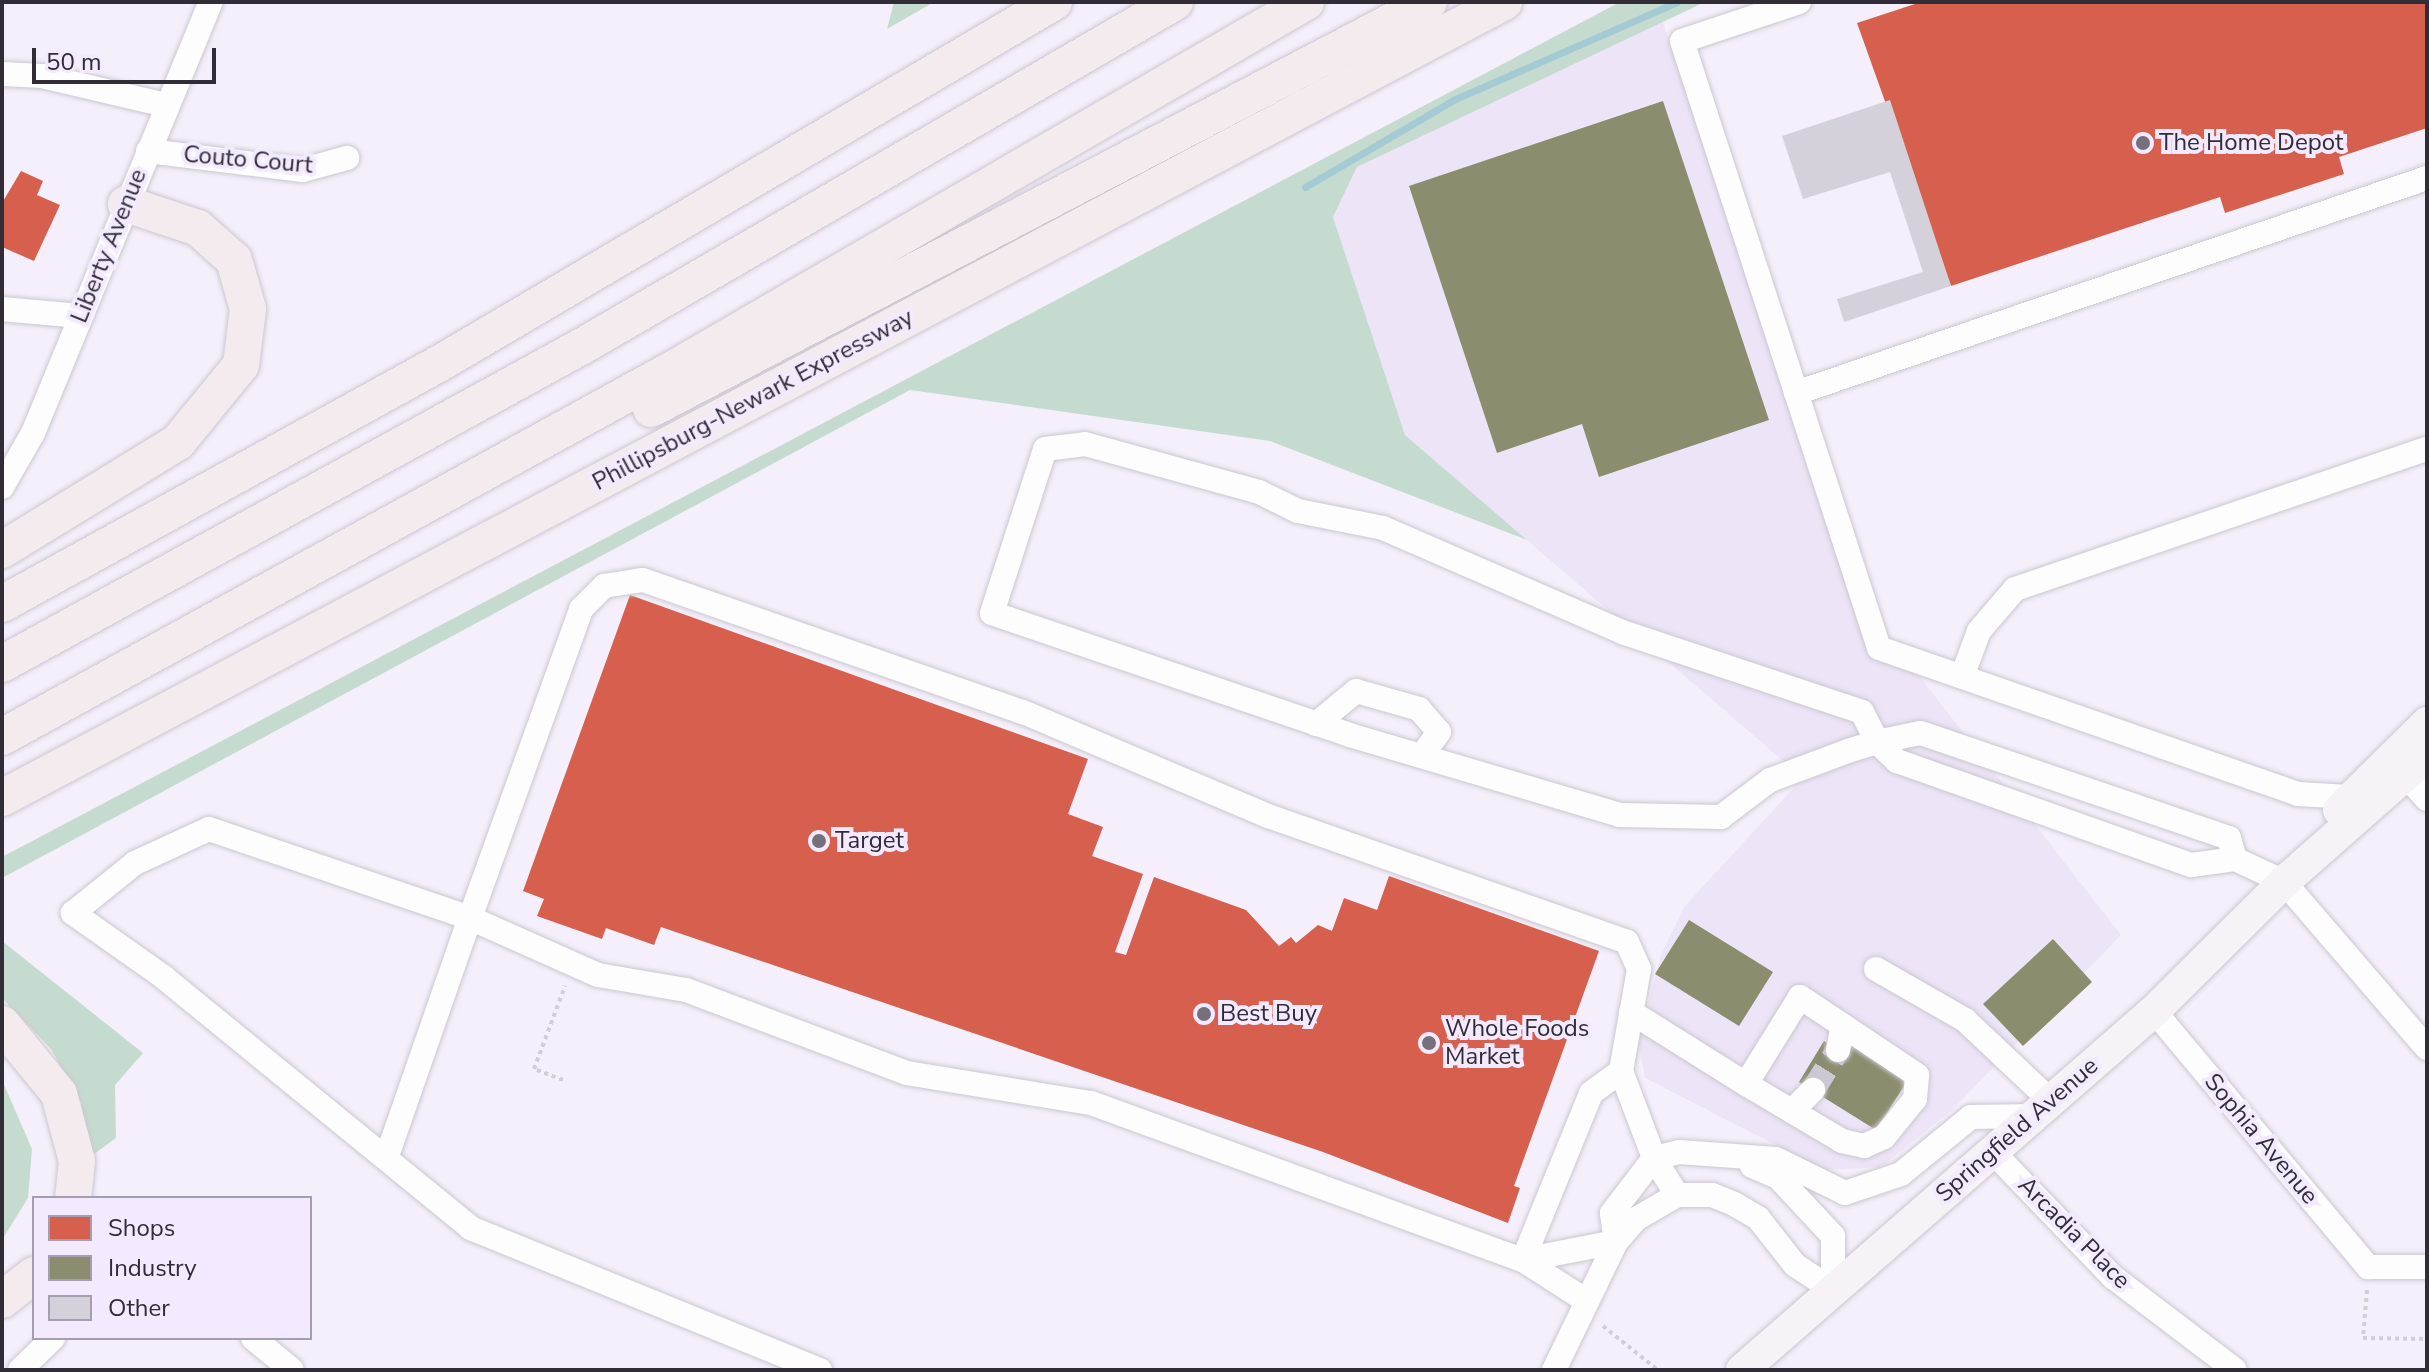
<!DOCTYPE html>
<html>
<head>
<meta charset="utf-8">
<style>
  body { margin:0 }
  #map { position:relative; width:2429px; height:1372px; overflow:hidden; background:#f4effa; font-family:"Nunito Sans",sans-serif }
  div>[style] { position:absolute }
  .built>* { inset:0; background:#ede4f7 }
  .forest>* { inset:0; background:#c6dbcf }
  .shops>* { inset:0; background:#d6604d }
  .industry>* { inset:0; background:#8c8c6e }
  .stream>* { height:7px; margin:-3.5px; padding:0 3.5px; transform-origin:3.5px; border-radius:3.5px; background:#a4cad4 }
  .building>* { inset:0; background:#d5d1da }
  .minor-tunnel>* { height:24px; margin-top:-12px; transform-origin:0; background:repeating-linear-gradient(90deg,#cdc8d3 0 24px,transparent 0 36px) }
  .path>* { height:4px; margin-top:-2px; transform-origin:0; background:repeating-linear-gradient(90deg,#d0cfd4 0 4px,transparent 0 8px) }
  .roads { filter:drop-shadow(0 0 2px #cbc7d0) drop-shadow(0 0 2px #cbc7d0) }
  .minor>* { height:24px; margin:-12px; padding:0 12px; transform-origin:12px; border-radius:12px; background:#fdfdfe }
  .major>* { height:32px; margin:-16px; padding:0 16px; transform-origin:16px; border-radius:16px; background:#f7f2f5 }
  .highway>* { height:36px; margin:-18px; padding:0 18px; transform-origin:18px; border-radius:18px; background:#f4ebef }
  .dots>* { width:22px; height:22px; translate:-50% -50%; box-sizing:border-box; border:4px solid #f4eaff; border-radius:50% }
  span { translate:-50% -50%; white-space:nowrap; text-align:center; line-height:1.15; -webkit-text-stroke:8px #f4eaff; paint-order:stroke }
  .poi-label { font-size:24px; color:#312c36 }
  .left { translate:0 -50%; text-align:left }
  .street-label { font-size:24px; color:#312c36 }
  .frame { position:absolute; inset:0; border:4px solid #312c36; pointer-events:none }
  .legend { position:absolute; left:32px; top:1196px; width:280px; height:144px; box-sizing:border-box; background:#f4eaff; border:2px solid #a69eaf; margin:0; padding:10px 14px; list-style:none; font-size:24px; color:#312c36 }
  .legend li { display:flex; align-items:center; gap:16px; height:40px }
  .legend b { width:40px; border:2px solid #a69eaf }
  .scale { position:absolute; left:32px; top:48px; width:184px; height:36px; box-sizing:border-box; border:4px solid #312c36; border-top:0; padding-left:10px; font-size:24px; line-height:28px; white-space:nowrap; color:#312c36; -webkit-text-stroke:6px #f4eaff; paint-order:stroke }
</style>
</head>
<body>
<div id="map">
  <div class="built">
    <i style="clip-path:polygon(1661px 17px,1859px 599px,2121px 935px,1952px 1110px,1881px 1167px,1825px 1170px,1645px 1078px,1638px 1041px,1661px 955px,1684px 907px,1803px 778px,1405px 435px,1333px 217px,1357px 167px)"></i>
  </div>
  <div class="forest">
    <i style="clip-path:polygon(894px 2px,934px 2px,887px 29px)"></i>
    <i style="clip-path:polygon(1620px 2px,1705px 2px,1357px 167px,1333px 217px,1405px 435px,1527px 540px,1270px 441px,910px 390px,2px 878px,2px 857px)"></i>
    <i style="clip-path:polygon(2px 941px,143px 1053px,115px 1085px,116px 1138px,90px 1157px,81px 1102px,51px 1049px,2px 998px)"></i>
    <i style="clip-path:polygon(2px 1080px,32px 1149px,28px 1198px,2px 1240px)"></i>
  </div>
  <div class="shops">
    <i style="clip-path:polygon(1921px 2px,2427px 2px,2427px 128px,2339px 157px,2344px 174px,2225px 213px,2220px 197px,1951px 286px,1857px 23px)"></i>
    <i style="clip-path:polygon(21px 171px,43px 181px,37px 195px,60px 205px,34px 261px,2px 247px,2px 203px)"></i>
    <i style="clip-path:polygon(630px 595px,1088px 759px,1068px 814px,1103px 827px,1092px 856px,1143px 874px,1115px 952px,1126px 955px,1154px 877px,1246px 910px,1279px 946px,1291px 937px,1296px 943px,1318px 925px,1332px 931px,1344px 898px,1377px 910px,1389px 876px,1599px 951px,1514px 1186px,1520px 1188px,1508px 1223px,1323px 1152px,661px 927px,654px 945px,606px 928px,602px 939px,537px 916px,544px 899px,523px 891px)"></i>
  </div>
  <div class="industry">
    <i style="clip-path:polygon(1663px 101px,1769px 420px,1599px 477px,1582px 424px,1497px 453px,1409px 186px)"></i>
    <i style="clip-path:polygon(1689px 920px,1773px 972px,1739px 1026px,1655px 974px)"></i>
    <i style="clip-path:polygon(2053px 939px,2092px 982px,2023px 1046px,1983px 1004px)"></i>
    <i style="clip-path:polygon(1824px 1041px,1846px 1055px,1853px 1045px,1908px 1080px,1876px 1130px,1799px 1082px)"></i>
  </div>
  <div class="stream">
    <i style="left:1305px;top:187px;width:172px;rotate:-30.4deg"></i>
    <i style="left:1453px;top:100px;width:244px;rotate:-23.6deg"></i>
  </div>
  <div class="building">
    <i style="clip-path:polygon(1890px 100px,1951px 286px,1844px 322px,1837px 299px,1923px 272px,1890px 172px,1803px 199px,1782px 136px)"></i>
  </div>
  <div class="minor-tunnel">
    <i style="left:1813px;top:1090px;width:47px;rotate:-58deg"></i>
  </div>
  <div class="path">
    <i style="left:563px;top:1080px;width:31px;rotate:-159deg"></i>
    <i style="left:534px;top:1069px;width:89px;rotate:-69.5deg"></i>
    <i style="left:2367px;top:1290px;width:48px;rotate:94.8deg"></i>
    <i style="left:2363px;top:1338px;width:64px;rotate:0.9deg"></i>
    <i style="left:1603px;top:1326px;width:70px;rotate:38.7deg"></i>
  </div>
  <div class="roads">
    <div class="minor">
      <i style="left:1799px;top:2px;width:123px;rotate:161.6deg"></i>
      <i style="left:1682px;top:41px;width:638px;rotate:72.02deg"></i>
      <i style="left:1879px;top:648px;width:444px;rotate:19.2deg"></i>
      <i style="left:2298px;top:794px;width:51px;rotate:3.4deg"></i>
      <i style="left:2px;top:74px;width:40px;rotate:2.9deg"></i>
      <i style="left:42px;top:76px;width:127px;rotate:13.2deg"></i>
      <i style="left:148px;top:151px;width:156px;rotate:7deg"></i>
      <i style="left:303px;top:170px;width:46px;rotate:-15.3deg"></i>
      <i style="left:2px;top:309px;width:78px;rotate:5.1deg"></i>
      <i style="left:1796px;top:393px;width:667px;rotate:-18.82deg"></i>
      <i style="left:2px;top:487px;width:62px;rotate:-60.1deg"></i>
      <i style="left:33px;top:433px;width:466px;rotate:-67.6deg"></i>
      <i style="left:1963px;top:674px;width:46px;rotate:-69.6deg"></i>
      <i style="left:1979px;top:631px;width:55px;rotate:-49.4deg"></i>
      <i style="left:2015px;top:589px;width:435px;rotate:-18.8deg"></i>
      <i style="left:1316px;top:724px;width:52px;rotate:-39.5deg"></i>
      <i style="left:1356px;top:691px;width:66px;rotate:15.9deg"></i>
      <i style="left:1419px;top:709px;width:30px;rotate:49deg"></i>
      <i style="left:1439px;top:732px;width:26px;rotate:126deg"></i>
      <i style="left:2406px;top:776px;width:31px;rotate:48deg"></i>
      <i style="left:2235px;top:859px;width:22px;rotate:-106deg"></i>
      <i style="left:2229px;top:838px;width:326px;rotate:-161.2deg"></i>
      <i style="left:1920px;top:733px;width:44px;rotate:168.2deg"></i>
      <i style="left:1877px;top:742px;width:30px;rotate:163deg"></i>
      <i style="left:1848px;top:751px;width:83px;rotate:159.6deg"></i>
      <i style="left:1770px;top:780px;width:61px;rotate:142.9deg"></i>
      <i style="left:1721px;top:817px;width:101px;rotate:-178.9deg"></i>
      <i style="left:1620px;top:815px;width:282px;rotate:-163.5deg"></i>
      <i style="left:1350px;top:735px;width:378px;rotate:-161.2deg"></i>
      <i style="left:992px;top:613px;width:172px;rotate:-72.1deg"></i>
      <i style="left:1045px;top:449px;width:40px;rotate:-7.1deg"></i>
      <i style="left:1085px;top:444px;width:180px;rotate:15.4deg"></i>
      <i style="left:1259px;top:492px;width:43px;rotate:26deg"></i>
      <i style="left:1298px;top:511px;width:87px;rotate:11.3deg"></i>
      <i style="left:1383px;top:528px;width:261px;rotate:23.5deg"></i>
      <i style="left:1622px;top:632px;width:253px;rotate:18.4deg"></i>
      <i style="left:1862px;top:712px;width:34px;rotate:63deg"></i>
      <i style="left:1877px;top:742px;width:28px;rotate:44deg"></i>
      <i style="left:1897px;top:761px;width:312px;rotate:19.5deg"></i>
      <i style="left:2191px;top:865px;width:44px;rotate:-7.8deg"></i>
      <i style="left:2235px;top:859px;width:54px;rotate:25.1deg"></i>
      <i style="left:2284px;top:882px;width:219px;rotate:49.3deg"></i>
      <i style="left:1876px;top:969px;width:103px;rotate:29.8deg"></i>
      <i style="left:1965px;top:1020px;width:118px;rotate:43.3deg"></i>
      <i style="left:2154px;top:1011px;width:334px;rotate:50.1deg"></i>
      <i style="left:2368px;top:1267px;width:59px"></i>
      <i style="left:1631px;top:1012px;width:136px;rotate:32.1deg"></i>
      <i style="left:1746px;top:1084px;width:112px;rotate:30.7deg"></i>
      <i style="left:1842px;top:1141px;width:23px;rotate:13deg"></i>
      <i style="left:1864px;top:1146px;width:22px;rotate:-24deg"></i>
      <i style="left:1884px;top:1137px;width:49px;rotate:-50.8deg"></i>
      <i style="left:1915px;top:1099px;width:24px;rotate:-85deg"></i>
      <i style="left:1917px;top:1075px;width:141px;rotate:-146.3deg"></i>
      <i style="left:1800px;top:997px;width:102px;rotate:121.8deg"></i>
      <i style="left:1838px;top:1050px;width:25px;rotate:-79deg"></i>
      <i style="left:1792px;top:1111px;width:30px;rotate:-45deg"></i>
      <i style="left:1992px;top:1151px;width:175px;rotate:46.2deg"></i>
      <i style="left:2113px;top:1277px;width:153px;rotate:37.3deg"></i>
      <i style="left:387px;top:1156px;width:252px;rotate:-70.8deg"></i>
      <i style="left:470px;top:918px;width:140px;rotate:24deg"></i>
      <i style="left:598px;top:975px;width:89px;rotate:9.7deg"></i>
      <i style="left:686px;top:990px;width:236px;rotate:20.6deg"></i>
      <i style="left:907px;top:1073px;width:186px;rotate:9.3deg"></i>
      <i style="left:1091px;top:1103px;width:460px;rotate:20deg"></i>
      <i style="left:1523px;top:1260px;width:74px;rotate:32.8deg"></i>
      <i style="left:1752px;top:1166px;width:28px;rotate:23deg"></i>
      <i style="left:1778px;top:1177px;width:81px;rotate:47deg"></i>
      <i style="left:1833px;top:1236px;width:54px;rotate:90deg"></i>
      <i style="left:1616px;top:1242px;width:29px;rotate:-98deg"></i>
      <i style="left:1612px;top:1213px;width:69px;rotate:-52.6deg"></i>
      <i style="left:1654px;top:1158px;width:26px;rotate:-13deg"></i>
      <i style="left:1679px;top:1152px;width:97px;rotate:4.1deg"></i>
      <i style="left:1776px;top:1159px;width:77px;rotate:26.2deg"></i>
      <i style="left:1845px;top:1193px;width:59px;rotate:-18.7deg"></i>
      <i style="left:1901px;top:1174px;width:90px;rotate:-39.2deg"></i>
      <i style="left:1971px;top:1117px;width:64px;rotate:-0.9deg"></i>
      <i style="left:1523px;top:1260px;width:180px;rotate:-67.8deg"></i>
      <i style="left:1591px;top:1093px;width:37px;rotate:-36deg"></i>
      <i style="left:1523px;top:1260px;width:95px;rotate:-11deg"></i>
      <i style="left:253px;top:1338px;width:50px;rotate:39.4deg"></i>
      <i style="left:20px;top:1370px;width:46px;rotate:-44.1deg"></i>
      <i style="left:820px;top:1370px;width:377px;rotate:-157.9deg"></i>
      <i style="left:471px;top:1228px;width:395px;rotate:-140.8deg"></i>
      <i style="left:165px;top:978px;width:113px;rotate:-144.8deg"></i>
      <i style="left:73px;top:913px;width:80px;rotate:-38.9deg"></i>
      <i style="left:135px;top:863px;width:81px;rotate:-24.7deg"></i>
      <i style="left:209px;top:829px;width:276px;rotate:18.8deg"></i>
      <i style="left:470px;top:918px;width:328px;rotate:-70.2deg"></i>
      <i style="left:581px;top:609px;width:33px;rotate:-45deg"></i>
      <i style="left:604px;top:586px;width:39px;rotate:-9deg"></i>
      <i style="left:643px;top:580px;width:402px;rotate:19.2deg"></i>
      <i style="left:1023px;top:712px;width:266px;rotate:23deg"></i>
      <i style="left:1268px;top:816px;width:380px;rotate:19.3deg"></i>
      <i style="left:1627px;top:942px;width:30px;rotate:66deg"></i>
      <i style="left:1639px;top:969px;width:104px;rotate:100deg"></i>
      <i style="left:1621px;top:1071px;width:93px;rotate:69.2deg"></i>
      <i style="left:1654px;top:1158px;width:44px;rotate:58.1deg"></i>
      <i style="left:1554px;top:1370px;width:142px;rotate:-64.2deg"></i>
      <i style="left:1616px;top:1242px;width:30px;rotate:-49deg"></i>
      <i style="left:1636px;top:1219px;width:48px;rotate:-30.3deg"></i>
      <i style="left:1677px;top:1195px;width:35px"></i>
      <i style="left:1712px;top:1195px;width:24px;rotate:22deg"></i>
      <i style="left:1734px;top:1204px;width:28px;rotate:30deg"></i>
      <i style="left:1758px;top:1218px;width:60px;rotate:51.8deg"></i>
      <i style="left:1795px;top:1265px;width:45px;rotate:33.3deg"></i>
    </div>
    <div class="major">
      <i style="left:2339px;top:810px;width:124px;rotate:-44.7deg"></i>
      <i style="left:1742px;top:1370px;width:546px;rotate:-41.07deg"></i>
      <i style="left:2154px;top:1011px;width:183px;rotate:-44.8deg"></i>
      <i style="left:2284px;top:882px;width:191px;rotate:-41.4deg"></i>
    </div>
    <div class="highway">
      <i style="left:651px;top:409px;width:878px;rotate:-27.62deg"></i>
      <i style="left:2px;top:550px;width:206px;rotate:-31.5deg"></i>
      <i style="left:178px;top:442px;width:99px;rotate:-50.7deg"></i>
      <i style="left:241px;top:365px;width:56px;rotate:-82.9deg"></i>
      <i style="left:248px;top:309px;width:51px;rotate:-105.9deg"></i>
      <i style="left:234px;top:260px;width:48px;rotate:-138.4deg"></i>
      <i style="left:198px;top:228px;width:76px;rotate:-161.6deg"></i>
      <i style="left:2px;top:604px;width:502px;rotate:-28.81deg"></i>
      <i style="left:442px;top:362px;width:710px;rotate:-30.47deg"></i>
      <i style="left:2px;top:664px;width:666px;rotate:-28.72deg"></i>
      <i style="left:586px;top:344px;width:681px;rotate:-30.14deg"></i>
      <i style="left:2px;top:737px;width:763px;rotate:-28.75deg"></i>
      <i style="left:671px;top:370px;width:734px;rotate:-30.09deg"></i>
      <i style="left:2px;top:798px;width:1700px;rotate:-27.92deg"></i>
      <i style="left:2px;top:1024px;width:90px;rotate:50.8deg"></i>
      <i style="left:59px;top:1094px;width:69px;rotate:75deg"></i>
      <i style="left:77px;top:1161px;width:37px;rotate:96deg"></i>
      <i style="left:2px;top:1300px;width:41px;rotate:-38deg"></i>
    </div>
  </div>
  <div class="dots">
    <i style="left:2143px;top:143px;background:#75707b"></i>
    <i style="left:819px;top:841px;background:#75707b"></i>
    <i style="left:1204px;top:1014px;background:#75707b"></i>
    <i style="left:1429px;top:1043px;background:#75707b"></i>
  </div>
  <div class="poi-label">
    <span class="left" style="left:2159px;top:143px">The Home Depot</span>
    <span class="left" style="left:835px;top:841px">Target</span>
    <span class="left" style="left:1220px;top:1014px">Best Buy</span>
    <span class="left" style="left:1445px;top:1043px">Whole Foods<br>Market</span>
  </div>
  <div class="street-label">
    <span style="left:248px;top:160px;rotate:5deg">Couto Court</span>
    <span style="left:109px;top:246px;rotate:-68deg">Liberty Avenue</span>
    <span style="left:753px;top:400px;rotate:-28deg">Phillipsburg-Newark Expressway</span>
    <span style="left:2017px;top:1130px;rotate:-41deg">Springfield Avenue</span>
    <span style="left:2261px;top:1139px;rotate:50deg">Sophia Avenue</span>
    <span style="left:2074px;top:1233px;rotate:45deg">Arcadia Place</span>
  </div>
  <div class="frame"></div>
  <ul class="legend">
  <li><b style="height:22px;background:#d6604d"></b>Shops</li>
  <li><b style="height:22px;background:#8c8c6e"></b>Industry</li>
  <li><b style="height:22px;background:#d5d1da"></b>Other</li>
  </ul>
  <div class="scale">50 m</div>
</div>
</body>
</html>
